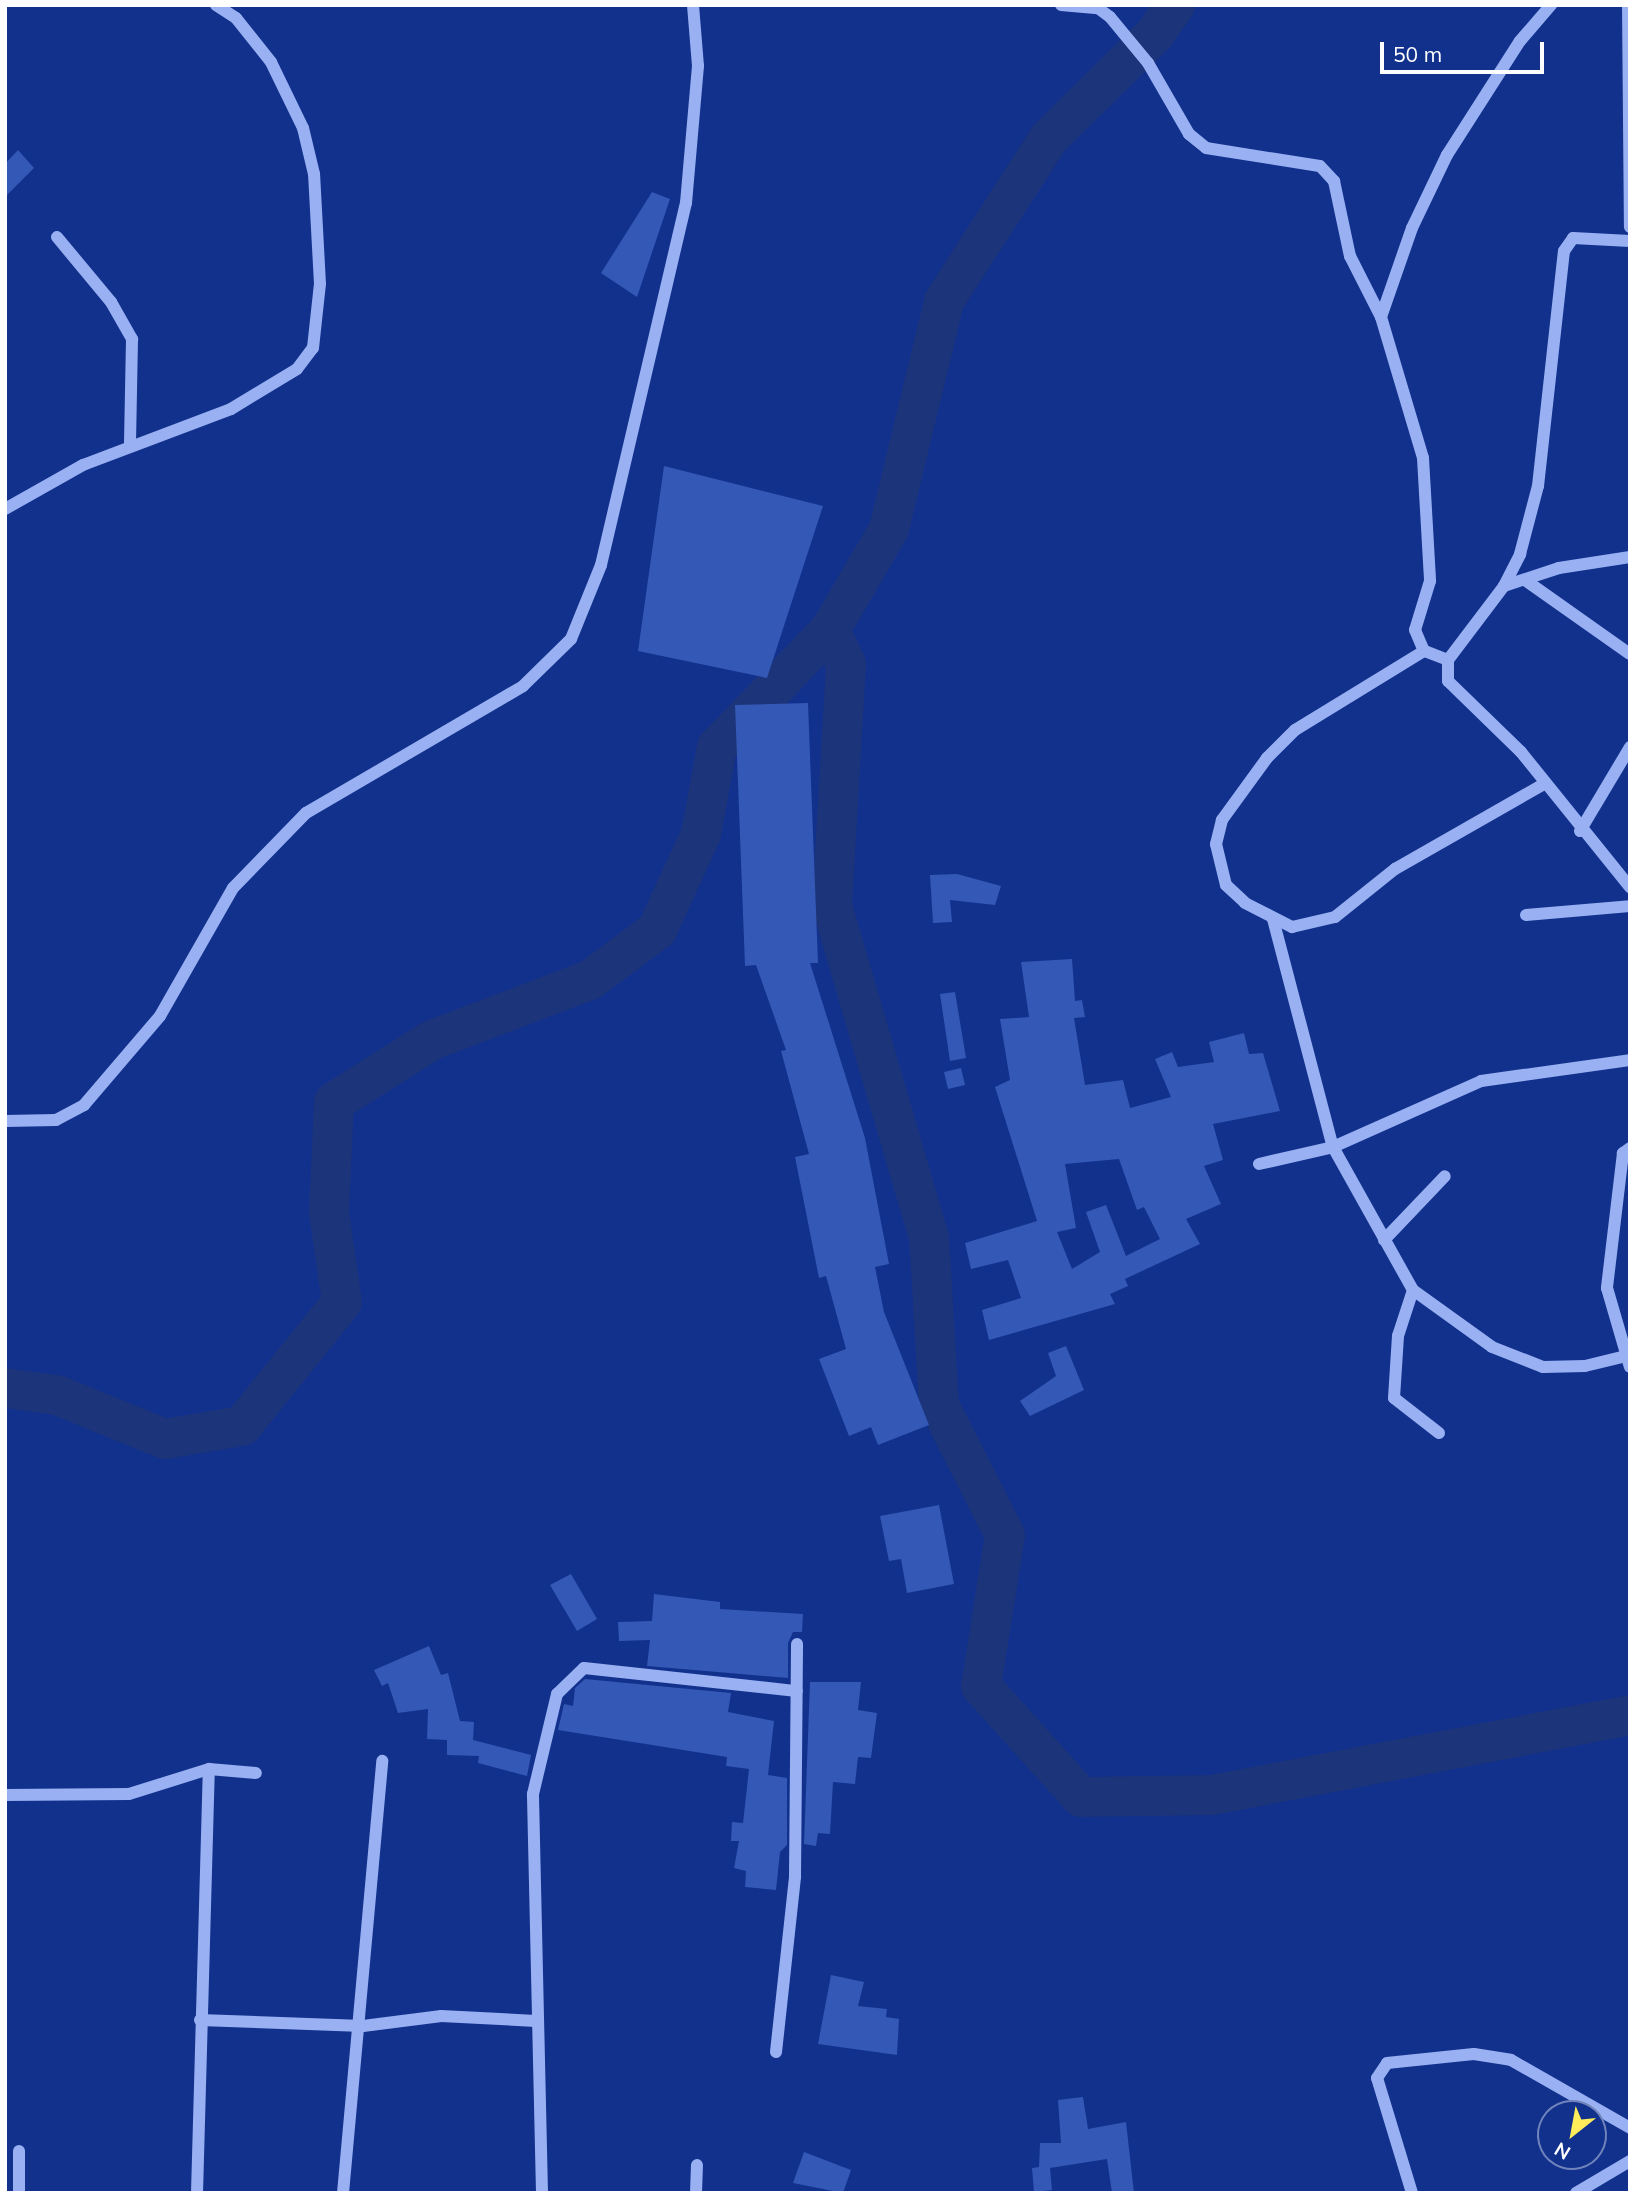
<!DOCTYPE html>
<html>
<head>
<meta charset="utf-8">
<style>
  body { margin:0 }
  #map { position:relative; width:1635px; height:2198px; overflow:hidden; background:#11318d; font-family:Mulish,sans-serif }
  div>[style] { position:absolute }
  .river>* { height:40px; margin:-20px; padding:0 20px; transform-origin:20px; border-radius:20px; background:#1c347a }
  .building>* { inset:0; background:#3458b5 }
  .minor>* { height:12px; margin:-6px; padding:0 6px; transform-origin:6px; border-radius:6px; background:#99b1f2 }
  span { translate:-50% -50%; white-space:nowrap; text-align:center; line-height:1.15; -webkit-text-stroke:5px #11318d; paint-order:stroke }
  .frame { position:absolute; inset:0; border:7px solid #fff; pointer-events:none }
  .north { position:absolute; left:1537px; top:2100px; width:70px; height:70px; box-sizing:border-box; background:#11318d; border:2px solid #7083bb; border-radius:50%; rotate:211deg; font-size:19px; font-weight:700; line-height:28px; text-align:center; color:#fff }
  .north::after { content:''; display:block; margin:auto; width:24px; height:32px; background:#ffec5a; clip-path:polygon(50% 0,100% 100%,50% 72%,0 100%) }
  .scale { position:absolute; left:1380px; top:42px; width:164px; height:32px; box-sizing:border-box; border:4px solid #fff; border-top:0; padding-left:9px; font-size:21px; line-height:24px; white-space:nowrap; color:#fff; -webkit-text-stroke:5px #11318d; paint-order:stroke }
</style>
</head>
<body>
<div id="map">
  <div class="river">
    <i style="left:830px;top:630px;width:38px;rotate:65deg"></i>
    <i style="left:846px;top:664px;width:242px;rotate:93.3deg"></i>
    <i style="left:832px;top:906px;width:345px;rotate:73.7deg"></i>
    <i style="left:929px;top:1237px;width:168px;rotate:86.6deg"></i>
    <i style="left:939px;top:1405px;width:146px;rotate:63.1deg"></i>
    <i style="left:1005px;top:1535px;width:153px;rotate:99deg"></i>
    <i style="left:981px;top:1686px;width:149px;rotate:48deg"></i>
    <i style="left:1081px;top:1797px;width:131px;rotate:-0.9deg"></i>
    <i style="left:1212px;top:1795px;width:426px;rotate:-10.8deg"></i>
    <i style="left:5px;top:1388px;width:52px;rotate:7.7deg"></i>
    <i style="left:57px;top:1395px;width:117px;rotate:22.2deg"></i>
    <i style="left:165px;top:1439px;width:78px;rotate:-9.6deg"></i>
    <i style="left:242px;top:1426px;width:159px;rotate:-51.1deg"></i>
    <i style="left:342px;top:1302px;width:90px;rotate:-98.3deg"></i>
    <i style="left:329px;top:1213px;width:111px;rotate:-87.4deg"></i>
    <i style="left:334px;top:1102px;width:116px;rotate:-32.3deg"></i>
    <i style="left:432px;top:1040px;width:169px;rotate:-20.8deg"></i>
    <i style="left:590px;top:980px;width:84px;rotate:-36.7deg"></i>
    <i style="left:657px;top:930px;width:106px;rotate:-65.4deg"></i>
    <i style="left:701px;top:834px;width:88px;rotate:-79.6deg"></i>
    <i style="left:717px;top:747px;width:163px;rotate:-46deg"></i>
    <i style="left:830px;top:630px;width:117px;rotate:-59.7deg"></i>
    <i style="left:889px;top:529px;width:235px;rotate:-76.4deg"></i>
    <i style="left:944px;top:301px;width:194px;rotate:-57.2deg"></i>
    <i style="left:1049px;top:138px;width:148px;rotate:-44.5deg"></i>
    <i style="left:1155px;top:34px;width:35px;rotate:-55deg"></i>
  </div>
  <div class="building">
    <i style="clip-path:polygon(18px 150px,34px 168px,5px 197px,5px 164px)"></i>
    <i style="clip-path:polygon(652px 192px,670px 199px,637px 297px,601px 273px)"></i>
    <i style="clip-path:polygon(664px 466px,823px 506px,767px 678px,638px 651px)"></i>
    <i style="clip-path:polygon(808px 703px,818px 963px,810px 963px,865px 1138px,889px 1264px,875px 1267px,884px 1312px,929px 1425px,878px 1445px,871px 1427px,849px 1436px,819px 1359px,846px 1349px,826px 1276px,819px 1278px,795px 1157px,809px 1154px,781px 1051px,786px 1050px,756px 965px,745px 966px,735px 705px)"></i>
    <i style="clip-path:polygon(957px 874px,1001px 886px,995px 905px,950px 900px,952px 922px,933px 923px,930px 875px)"></i>
    <i style="clip-path:polygon(evenodd,1072px 959px,1075px 1001px,1082px 1000px,1085px 1017px,1074px 1018px,1085px 1085px,1123px 1080px,1130px 1108px,1171px 1097px,1155px 1059px,1172px 1052px,1178px 1067px,1214px 1062px,1209px 1042px,1244px 1033px,1249px 1054px,1263px 1053px,1280px 1111px,1213px 1124px,1223px 1160px,1204px 1166px,1221px 1204px,1186px 1219px,1200px 1244px,1125px 1279px,1128px 1286px,1110px 1294px,1115px 1304px,989px 1340px,982px 1310px,1021px 1298px,1008px 1260px,971px 1269px,965px 1243px,1037px 1221px,995px 1087px,1010px 1080px,1000px 1019px,1029px 1017px,1021px 962px,1072px 959px,1119px 1159px,1137px 1210px,1144px 1207px,1160px 1239px,1126px 1256px,1106px 1205px,1086px 1212px,1100px 1252px,1072px 1269px,1057px 1232px,1076px 1228px,1065px 1164px,1119px 1159px)"></i>
    <i style="clip-path:polygon(955px 992px,966px 1058px,950px 1061px,940px 994px)"></i>
    <i style="clip-path:polygon(961px 1068px,965px 1085px,948px 1089px,944px 1072px)"></i>
    <i style="clip-path:polygon(1066px 1346px,1084px 1390px,1030px 1416px,1020px 1401px,1056px 1376px,1048px 1353px)"></i>
    <i style="clip-path:polygon(939px 1505px,954px 1584px,907px 1593px,901px 1559px,889px 1561px,880px 1516px)"></i>
    <i style="clip-path:polygon(571px 1574px,597px 1619px,577px 1631px,550px 1585px)"></i>
    <i style="clip-path:polygon(654px 1594px,720px 1602px,720px 1609px,803px 1614px,802px 1632px,793px 1632px,788px 1643px,788px 1678px,647px 1666px,650px 1640px,619px 1641px,618px 1622px,652px 1621px)"></i>
    <i style="clip-path:polygon(429px 1646px,441px 1675px,448px 1673px,460px 1721px,474px 1722px,473px 1740px,531px 1755px,527px 1776px,478px 1763px,479px 1756px,447px 1755px,447px 1740px,427px 1739px,428px 1709px,398px 1713px,388px 1683px,382px 1686px,374px 1670px)"></i>
    <i style="clip-path:polygon(585px 1679px,731px 1693px,728px 1712px,774px 1721px,768px 1775px,787px 1778px,787px 1845px,780px 1852px,776px 1890px,745px 1887px,746px 1871px,734px 1868px,739px 1841px,731px 1841px,732px 1822px,743px 1823px,749px 1769px,726px 1766px,727px 1757px,558px 1730px,564px 1704px,573px 1706px,575px 1688px)"></i>
    <i style="clip-path:polygon(810px 1682px,861px 1682px,858px 1710px,877px 1713px,871px 1758px,858px 1757px,855px 1784px,833px 1782px,830px 1834px,818px 1833px,816px 1846px,804px 1844px)"></i>
    <i style="clip-path:polygon(831px 1975px,864px 1982px,858px 2006px,887px 2009px,886px 2017px,899px 2019px,897px 2055px,818px 2044px)"></i>
    <i style="clip-path:polygon(1083px 2097px,1088px 2129px,1126px 2122px,1134px 2193px,1112px 2193px,1107px 2159px,1050px 2168px,1052px 2190px,1034px 2192px,1032px 2168px,1039px 2167px,1040px 2143px,1061px 2143px,1058px 2100px)"></i>
    <i style="clip-path:polygon(804px 2152px,851px 2170px,843px 2193px,793px 2183px)"></i>
  </div>
  <div class="minor">
    <i style="left:1061px;top:5px;width:37px;rotate:5deg"></i>
    <i style="left:1098px;top:8px;width:15px;rotate:37deg"></i>
    <i style="left:1110px;top:17px;width:60px;rotate:50.4deg"></i>
    <i style="left:1148px;top:63px;width:82px;rotate:60deg"></i>
    <i style="left:1189px;top:134px;width:22px;rotate:39deg"></i>
    <i style="left:1206px;top:148px;width:115px;rotate:9deg"></i>
    <i style="left:1320px;top:166px;width:21px;rotate:47deg"></i>
    <i style="left:1334px;top:181px;width:77px;rotate:78deg"></i>
    <i style="left:1350px;top:256px;width:68px;rotate:63.1deg"></i>
    <i style="left:1381px;top:317px;width:147px;rotate:73.4deg"></i>
    <i style="left:1423px;top:458px;width:123px;rotate:86.7deg"></i>
    <i style="left:1430px;top:581px;width:51px;rotate:107deg"></i>
    <i style="left:1415px;top:630px;width:23px;rotate:67deg"></i>
    <i style="left:1628px;top:5px;width:222px;rotate:89.5deg"></i>
    <i style="left:57px;top:237px;width:85px;rotate:50.3deg"></i>
    <i style="left:111px;top:302px;width:43px;rotate:60.4deg"></i>
    <i style="left:132px;top:339px;width:107px;rotate:91.1deg"></i>
    <i style="left:1381px;top:317px;width:94px;rotate:-70.8deg"></i>
    <i style="left:1412px;top:228px;width:81px;rotate:-64.4deg"></i>
    <i style="left:1447px;top:155px;width:135px;rotate:-57.4deg"></i>
    <i style="left:1520px;top:41px;width:48px;rotate:-49.3deg"></i>
    <i style="left:5px;top:509px;width:90px;rotate:-29.4deg"></i>
    <i style="left:83px;top:465px;width:158px;rotate:-20.7deg"></i>
    <i style="left:231px;top:409px;width:77px;rotate:-31.2deg"></i>
    <i style="left:297px;top:369px;width:26px;rotate:-53deg"></i>
    <i style="left:313px;top:348px;width:64px;rotate:-83.8deg"></i>
    <i style="left:320px;top:284px;width:110px;rotate:-93.1deg"></i>
    <i style="left:314px;top:174px;width:47px;rotate:-103.4deg"></i>
    <i style="left:303px;top:128px;width:73px;rotate:-115.9deg"></i>
    <i style="left:271px;top:62px;width:56px;rotate:-128.5deg"></i>
    <i style="left:236px;top:18px;width:24px;rotate:-147deg"></i>
    <i style="left:1630px;top:557px;width:72px;rotate:171.2deg"></i>
    <i style="left:1559px;top:568px;width:58px;rotate:161.9deg"></i>
    <i style="left:1504px;top:586px;width:93px;rotate:127.1deg"></i>
    <i style="left:1448px;top:660px;width:21px;rotate:90deg"></i>
    <i style="left:1448px;top:681px;width:102px;rotate:44.2deg"></i>
    <i style="left:1521px;top:752px;width:174px;rotate:51.1deg"></i>
    <i style="left:1525px;top:580px;width:128px;rotate:35.2deg"></i>
    <i style="left:1504px;top:586px;width:36px;rotate:-63deg"></i>
    <i style="left:1520px;top:554px;width:70px;rotate:-75.2deg"></i>
    <i style="left:1538px;top:486px;width:236px;rotate:-83.7deg"></i>
    <i style="left:1564px;top:251px;width:16px;rotate:-55deg"></i>
    <i style="left:1573px;top:238px;width:57px;rotate:3deg"></i>
    <i style="left:1448px;top:660px;width:26px;rotate:-159deg"></i>
    <i style="left:1424px;top:651px;width:151px;rotate:148.5deg"></i>
    <i style="left:1295px;top:730px;width:40px;rotate:135deg"></i>
    <i style="left:1267px;top:758px;width:77px;rotate:126deg"></i>
    <i style="left:1222px;top:820px;width:25px;rotate:104deg"></i>
    <i style="left:1216px;top:844px;width:42px;rotate:76.3deg"></i>
    <i style="left:1226px;top:885px;width:26px;rotate:43deg"></i>
    <i style="left:1245px;top:903px;width:53px;rotate:27.1deg"></i>
    <i style="left:1292px;top:927px;width:44px;rotate:-13.1deg"></i>
    <i style="left:1335px;top:917px;width:77px;rotate:-38.7deg"></i>
    <i style="left:1395px;top:869px;width:172px;rotate:-29.7deg"></i>
    <i style="left:1580px;top:831px;width:98px;rotate:-59.2deg"></i>
    <i style="left:1526px;top:915px;width:104px;rotate:-4.9deg"></i>
    <i style="left:1273px;top:919px;width:236px;rotate:75.3deg"></i>
    <i style="left:1333px;top:1147px;width:164px;rotate:60.8deg"></i>
    <i style="left:1413px;top:1290px;width:97px;rotate:35.8deg"></i>
    <i style="left:1492px;top:1347px;width:55px;rotate:21.4deg"></i>
    <i style="left:1543px;top:1367px;width:42px;rotate:-1.4deg"></i>
    <i style="left:1585px;top:1366px;width:46px;rotate:-13.7deg"></i>
    <i style="left:5px;top:1121px;width:51px;rotate:-1.1deg"></i>
    <i style="left:56px;top:1120px;width:32px;rotate:-28deg"></i>
    <i style="left:84px;top:1105px;width:117px;rotate:-49.5deg"></i>
    <i style="left:160px;top:1016px;width:147px;rotate:-60.3deg"></i>
    <i style="left:233px;top:888px;width:105px;rotate:-45.8deg"></i>
    <i style="left:306px;top:813px;width:251px;rotate:-30.3deg"></i>
    <i style="left:523px;top:686px;width:67px;rotate:-44.4deg"></i>
    <i style="left:571px;top:639px;width:80px;rotate:-67.9deg"></i>
    <i style="left:601px;top:565px;width:372px;rotate:-76.8deg"></i>
    <i style="left:686px;top:203px;width:138px;rotate:-85deg"></i>
    <i style="left:698px;top:66px;width:61px;rotate:-94.7deg"></i>
    <i style="left:1630px;top:1148px;width:9px;rotate:144deg"></i>
    <i style="left:1623px;top:1153px;width:136px;rotate:96.8deg"></i>
    <i style="left:1607px;top:1288px;width:82px;rotate:73.8deg"></i>
    <i style="left:1259px;top:1164px;width:76px;rotate:-12.9deg"></i>
    <i style="left:1333px;top:1147px;width:162px;rotate:-24deg"></i>
    <i style="left:1481px;top:1081px;width:150px;rotate:-8deg"></i>
    <i style="left:1384px;top:1240px;width:88px;rotate:-46.4deg"></i>
    <i style="left:1413px;top:1290px;width:48px;rotate:108.1deg"></i>
    <i style="left:1398px;top:1336px;width:62px;rotate:93.7deg"></i>
    <i style="left:1394px;top:1398px;width:57px;rotate:37.9deg"></i>
    <i style="left:5px;top:1795px;width:124px;rotate:-0.5deg"></i>
    <i style="left:129px;top:1794px;width:84px;rotate:-17.4deg"></i>
    <i style="left:200px;top:2020px;width:163px;rotate:2.1deg"></i>
    <i style="left:363px;top:2026px;width:79px;rotate:-7.3deg"></i>
    <i style="left:441px;top:2016px;width:95px;rotate:3deg"></i>
    <i style="left:776px;top:2052px;width:176px;rotate:-83.8deg"></i>
    <i style="left:795px;top:1877px;width:233px;rotate:-89.5deg"></i>
    <i style="left:19px;top:2151px;width:42px;rotate:90deg"></i>
    <i style="left:197px;top:2193px;width:424px;rotate:-88.4deg"></i>
    <i style="left:209px;top:1769px;width:47px;rotate:4.9deg"></i>
    <i style="left:343px;top:2193px;width:434px;rotate:-84.8deg"></i>
    <i style="left:542px;top:2193px;width:399px;rotate:-91.3deg"></i>
    <i style="left:533px;top:1794px;width:103px;rotate:-76.5deg"></i>
    <i style="left:557px;top:1694px;width:37px;rotate:-44deg"></i>
    <i style="left:584px;top:1668px;width:214px;rotate:6.2deg"></i>
    <i style="left:696px;top:2193px;width:28px;rotate:-88deg"></i>
    <i style="left:1412px;top:2193px;width:120px;rotate:-106.9deg"></i>
    <i style="left:1377px;top:2078px;width:18px;rotate:-56deg"></i>
    <i style="left:1387px;top:2063px;width:87px;rotate:-5.9deg"></i>
    <i style="left:1474px;top:2054px;width:37px;rotate:9deg"></i>
    <i style="left:1511px;top:2060px;width:137px;rotate:29.7deg"></i>
    <i style="left:1576px;top:2193px;width:63px;rotate:-30.7deg"></i>
  </div>
  <div class="frame"></div>
  <div class="north">N</div>
  <div class="scale">50 m</div>
</div>
</body>
</html>
